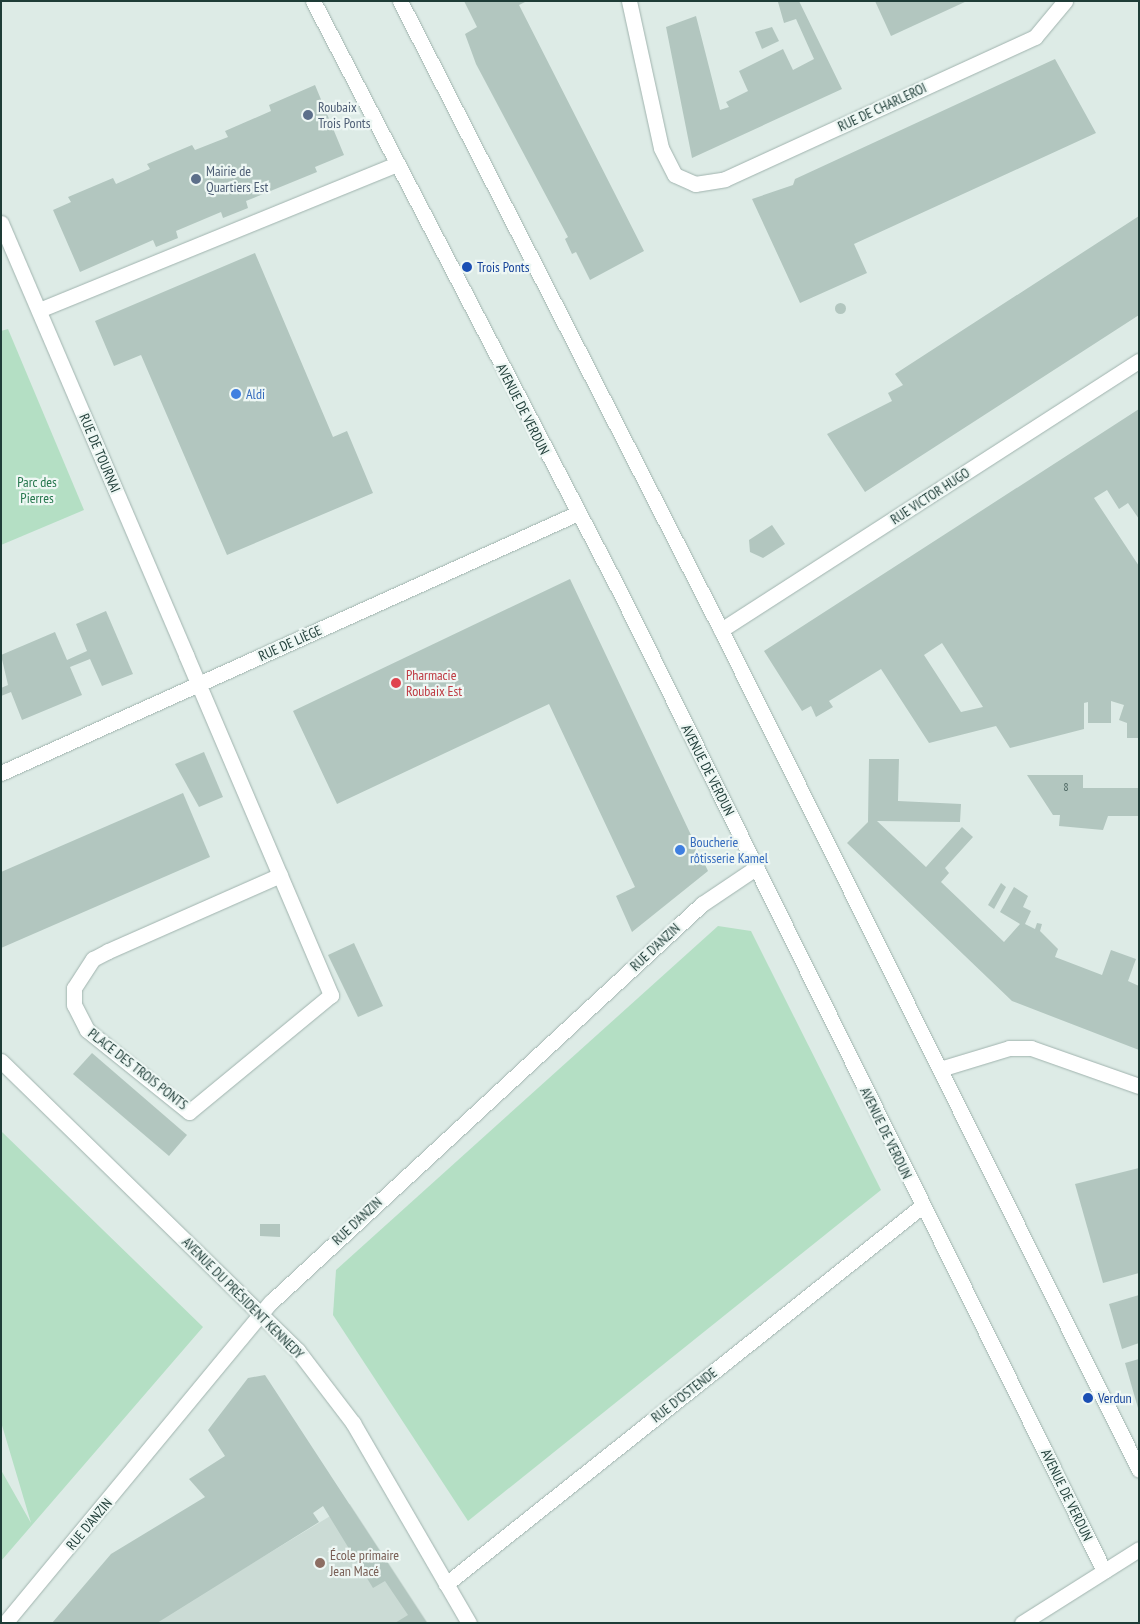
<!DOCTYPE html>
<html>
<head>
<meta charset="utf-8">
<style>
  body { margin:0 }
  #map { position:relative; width:1140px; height:1624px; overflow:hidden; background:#ddebe6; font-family:"PT Sans Narrow",sans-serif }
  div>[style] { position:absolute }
  .built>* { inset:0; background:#cbdbd5 }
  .green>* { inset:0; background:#b4dfc4 }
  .building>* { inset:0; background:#b2c6bf }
  .round { border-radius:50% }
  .roads { filter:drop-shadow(0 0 1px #a0b3ae) drop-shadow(0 0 1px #a0b3ae) }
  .street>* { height:15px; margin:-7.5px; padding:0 7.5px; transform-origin:7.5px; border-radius:7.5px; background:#fff }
  .secondary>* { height:15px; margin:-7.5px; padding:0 7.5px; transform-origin:7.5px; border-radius:7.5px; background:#fff }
  .dots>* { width:14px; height:14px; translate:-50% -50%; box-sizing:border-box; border:2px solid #eef7f4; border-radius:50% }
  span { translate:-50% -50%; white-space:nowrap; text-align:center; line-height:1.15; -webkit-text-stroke:4.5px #eef7f4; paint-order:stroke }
  .number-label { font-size:11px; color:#435e59 }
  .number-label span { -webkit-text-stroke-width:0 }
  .service-label { font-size:14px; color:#4e5e75 }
  .left { translate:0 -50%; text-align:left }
  .street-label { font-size:14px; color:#1e3c37 }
  .transit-label { font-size:14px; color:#164399 }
  .shop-label { font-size:14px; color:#366cbe }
  .park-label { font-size:14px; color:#24764c }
  .health-label { font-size:14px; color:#be3a42 }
  .education-label { font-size:14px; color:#785e54 }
  .frame { position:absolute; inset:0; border:2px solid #1e3c37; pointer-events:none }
</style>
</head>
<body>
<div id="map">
  <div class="built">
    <i style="clip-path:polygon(350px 1504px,428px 1623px,154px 1623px)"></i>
  </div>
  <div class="green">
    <i style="clip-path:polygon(8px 329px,84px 510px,1px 545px,1px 331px)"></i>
    <i style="clip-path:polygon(718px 926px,751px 931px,881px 1190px,468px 1521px,333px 1315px,336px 1270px)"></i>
    <i style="clip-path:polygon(1px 1131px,203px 1327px,1px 1561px,1px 1470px,31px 1523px,1px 1422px)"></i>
  </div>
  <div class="building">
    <i style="clip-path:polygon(464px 1px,527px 1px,519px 5px,644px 251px,590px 280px,576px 252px,572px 254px,565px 239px,568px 237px,476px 64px,465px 34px,477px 27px)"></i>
    <i style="clip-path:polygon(799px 1px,842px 89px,692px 158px,666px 27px,696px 16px,720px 110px,729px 107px,726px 102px,748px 91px,739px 71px,783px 49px,793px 70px,814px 59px,796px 19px,784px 23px,778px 2px)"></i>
    <i style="clip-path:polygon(875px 1px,967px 1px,891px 36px)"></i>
    <i style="clip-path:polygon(772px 27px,779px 41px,762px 49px,755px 32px)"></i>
    <i style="clip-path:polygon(1055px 59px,1096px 133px,854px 244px,867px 273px,800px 303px,752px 199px,793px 185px,795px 179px)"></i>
    <i style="clip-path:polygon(315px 85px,344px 155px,315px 167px,317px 172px,246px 201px,248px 208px,223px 218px,221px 212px,176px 231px,178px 238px,156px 247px,153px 240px,80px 272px,53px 210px,71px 202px,68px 197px,113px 178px,116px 184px,150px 169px,147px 164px,192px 145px,195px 150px,228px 137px,225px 131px,271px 111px,269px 105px)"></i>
    <i style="clip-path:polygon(1139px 216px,1139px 315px,865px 492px,827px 434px,892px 401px,888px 393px,903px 385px,895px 374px)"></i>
    <i style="clip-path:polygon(255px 253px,333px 437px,347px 431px,373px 493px,227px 555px,141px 355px,114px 366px,95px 321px)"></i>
    <i class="round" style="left:834.5px;top:302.5px;width:11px;height:11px"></i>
    <i style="clip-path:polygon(evenodd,1139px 409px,1139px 519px,1128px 503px,1119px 509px,1107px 490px,1094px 498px,1139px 566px,1139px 738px,1127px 738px,1127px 723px,1119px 720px,1124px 705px,1111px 701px,1111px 723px,1088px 723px,1088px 702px,1084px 703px,1084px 729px,1010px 748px,996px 726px,929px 743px,881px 669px,829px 701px,833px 707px,816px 717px,811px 706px,802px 711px,764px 651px,1139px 409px,942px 643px,983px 707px,961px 712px,924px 655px,942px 643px)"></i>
    <i style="clip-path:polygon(772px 525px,785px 544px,763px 558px,750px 552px,749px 540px)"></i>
    <i style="clip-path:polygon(570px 579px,708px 871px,632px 932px,616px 896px,635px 887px,549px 704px,337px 804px,293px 711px)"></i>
    <i style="clip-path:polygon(106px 611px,133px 674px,102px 686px,90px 659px,70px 667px,82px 695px,22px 720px,11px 692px,1px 696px,1px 688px,8px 685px,1px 655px,55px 632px,67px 660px,87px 651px,76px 624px)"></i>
    <i style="clip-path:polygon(204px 752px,223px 797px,199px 807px,175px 764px)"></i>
    <i style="clip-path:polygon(869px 759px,899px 759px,898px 801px,961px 804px,960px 822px,877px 821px,926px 867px,962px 827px,973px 837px,945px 868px,949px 873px,941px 882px,1004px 942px,1020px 924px,1000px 912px,1014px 887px,1028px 896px,1023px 907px,1031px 911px,1025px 924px,1035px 929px,1037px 923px,1042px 924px,1040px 931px,1058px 949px,1055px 957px,1102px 975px,1111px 950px,1136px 959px,1128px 981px,1139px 986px,1139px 1050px,1012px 1001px,847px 843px,868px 822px)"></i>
    <i style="clip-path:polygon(1027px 775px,1083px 775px,1083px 788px,1139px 788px,1139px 816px,1108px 816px,1103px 830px,1059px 826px,1060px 815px,1053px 815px)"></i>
    <i style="clip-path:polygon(183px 793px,210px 857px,1px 948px,1px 872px)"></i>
    <i style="clip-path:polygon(1001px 883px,1006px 887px,994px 909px,988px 905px)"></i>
    <i style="clip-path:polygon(354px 943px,383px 1006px,358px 1017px,328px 955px)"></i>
    <i style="clip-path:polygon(92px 1053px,187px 1135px,169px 1156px,73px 1074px)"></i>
    <i style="clip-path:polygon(1139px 1168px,1139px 1273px,1103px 1283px,1075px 1184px)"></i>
    <i style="clip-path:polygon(260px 1224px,280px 1224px,280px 1237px,260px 1236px)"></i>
    <i style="clip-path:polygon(1139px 1295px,1139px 1343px,1122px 1349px,1109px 1304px)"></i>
    <i style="clip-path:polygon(1139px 1359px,1139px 1408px,1138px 1408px,1125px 1363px)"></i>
    <i style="clip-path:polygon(265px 1375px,427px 1623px,395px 1623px,408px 1615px,385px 1581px,373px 1588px,323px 1506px,313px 1513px,319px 1522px,157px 1623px,52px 1623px,111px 1554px,205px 1497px,189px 1479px,225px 1456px,208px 1430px,248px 1378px)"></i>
  </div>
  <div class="roads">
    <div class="street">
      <i style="left:629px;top:1px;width:150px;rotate:77.7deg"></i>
      <i style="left:661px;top:148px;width:30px;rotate:63deg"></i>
      <i style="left:675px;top:175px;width:22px;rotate:24deg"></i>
      <i style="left:695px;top:184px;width:30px;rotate:-9deg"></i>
      <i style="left:725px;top:179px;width:341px;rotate:-24.6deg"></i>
      <i style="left:1035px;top:37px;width:47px;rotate:-50.2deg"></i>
      <i style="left:1px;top:223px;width:470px;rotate:66.8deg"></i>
      <i style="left:186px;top:655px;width:370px;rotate:66.9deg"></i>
      <i style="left:331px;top:995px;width:184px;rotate:140.5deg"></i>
      <i style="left:189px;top:1112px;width:131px;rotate:-141.2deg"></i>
      <i style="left:87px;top:1030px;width:28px;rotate:-117deg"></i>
      <i style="left:74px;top:1005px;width:17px;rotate:-90deg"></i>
      <i style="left:74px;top:988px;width:35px;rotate:-57deg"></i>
      <i style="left:93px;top:959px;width:17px;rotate:-28deg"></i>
      <i style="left:108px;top:951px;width:188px;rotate:-23.8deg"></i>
      <i style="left:39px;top:310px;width:387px;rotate:-22.2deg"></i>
      <i style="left:721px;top:630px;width:497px;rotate:-32.8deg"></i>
      <i style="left:1px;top:773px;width:633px;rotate:-24.26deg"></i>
      <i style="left:1px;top:1061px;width:415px;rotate:44.3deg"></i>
      <i style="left:298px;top:1351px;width:91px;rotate:52.6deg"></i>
      <i style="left:353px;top:1423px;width:231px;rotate:59.9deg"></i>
      <i style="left:940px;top:1069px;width:72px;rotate:-16.9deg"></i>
      <i style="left:1009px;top:1048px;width:22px"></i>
      <i style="left:1031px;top:1048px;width:114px;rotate:19.4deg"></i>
      <i style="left:446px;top:1584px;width:608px;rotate:-38.45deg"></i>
      <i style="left:5px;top:1623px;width:417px;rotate:-50.4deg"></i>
      <i style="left:271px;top:1302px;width:587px;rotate:-42.72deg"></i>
      <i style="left:702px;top:904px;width:66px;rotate:-33.9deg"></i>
    </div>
    <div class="secondary">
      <i style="left:313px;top:1px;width:666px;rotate:62.55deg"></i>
      <i style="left:620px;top:592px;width:1092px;rotate:63.69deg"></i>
      <i style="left:400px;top:1px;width:706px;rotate:62.96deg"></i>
      <i style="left:721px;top:630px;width:938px;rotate:63.54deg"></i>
      <i style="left:1022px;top:1623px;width:138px;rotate:-32.3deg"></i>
    </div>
  </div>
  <div class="dots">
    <i style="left:308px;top:115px;background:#5c6f8a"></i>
    <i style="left:196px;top:179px;background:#5c6f8a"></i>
    <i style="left:467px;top:267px;background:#1a4fb4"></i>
    <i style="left:236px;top:394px;background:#3f7fe0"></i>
    <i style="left:396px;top:683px;background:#e0444e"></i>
    <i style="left:680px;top:850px;background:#3f7fe0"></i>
    <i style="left:1088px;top:1398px;background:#1a4fb4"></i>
    <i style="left:320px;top:1563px;background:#8d6e63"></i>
  </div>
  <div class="number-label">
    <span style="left:1066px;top:787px">8</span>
  </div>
  <div class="service-label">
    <span class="left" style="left:318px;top:115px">Roubaix<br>Trois Ponts</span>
    <span class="left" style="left:206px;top:179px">Mairie de<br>Quartiers Est</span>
  </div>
  <div class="street-label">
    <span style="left:882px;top:107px;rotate:-25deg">RUE DE CHARLEROI</span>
    <span style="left:523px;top:409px;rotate:63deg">AVENUE DE VERDUN</span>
    <span style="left:100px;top:453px;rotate:67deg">RUE DE TOURNAI</span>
    <span style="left:930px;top:496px;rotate:-33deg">RUE VICTOR HUGO</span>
    <span style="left:290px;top:643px;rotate:-24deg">RUE DE LIÈGE</span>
    <span style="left:708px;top:770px;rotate:63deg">AVENUE DE VERDUN</span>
    <span style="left:655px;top:947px;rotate:-43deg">RUE D'ANZIN</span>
    <span style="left:138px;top:1069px;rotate:38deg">PLACE DES TROIS PONTS</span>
    <span style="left:886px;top:1133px;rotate:64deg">AVENUE DE VERDUN</span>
    <span style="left:357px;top:1221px;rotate:-43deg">RUE D'ANZIN</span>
    <span style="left:243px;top:1298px;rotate:45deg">AVENUE DU PRÉSIDENT KENNEDY</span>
    <span style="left:684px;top:1395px;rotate:-38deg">RUE D'OSTENDE</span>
    <span style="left:1067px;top:1495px;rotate:64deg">AVENUE DE VERDUN</span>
    <span style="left:89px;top:1524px;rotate:-50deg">RUE D'ANZIN</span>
  </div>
  <div class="transit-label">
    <span class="left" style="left:477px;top:267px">Trois Ponts</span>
    <span class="left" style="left:1098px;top:1398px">Verdun</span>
  </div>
  <div class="shop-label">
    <span class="left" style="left:246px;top:394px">Aldi</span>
    <span class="left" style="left:690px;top:850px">Boucherie<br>rôtisserie Kamel</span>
  </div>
  <div class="park-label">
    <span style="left:37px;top:490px">Parc des<br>Pierres</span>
  </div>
  <div class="health-label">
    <span class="left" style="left:406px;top:683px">Pharmacie<br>Roubaix Est</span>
  </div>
  <div class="education-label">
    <span class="left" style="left:330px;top:1563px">École primaire<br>Jean Macé</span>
  </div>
  <div class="frame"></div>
</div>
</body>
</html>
